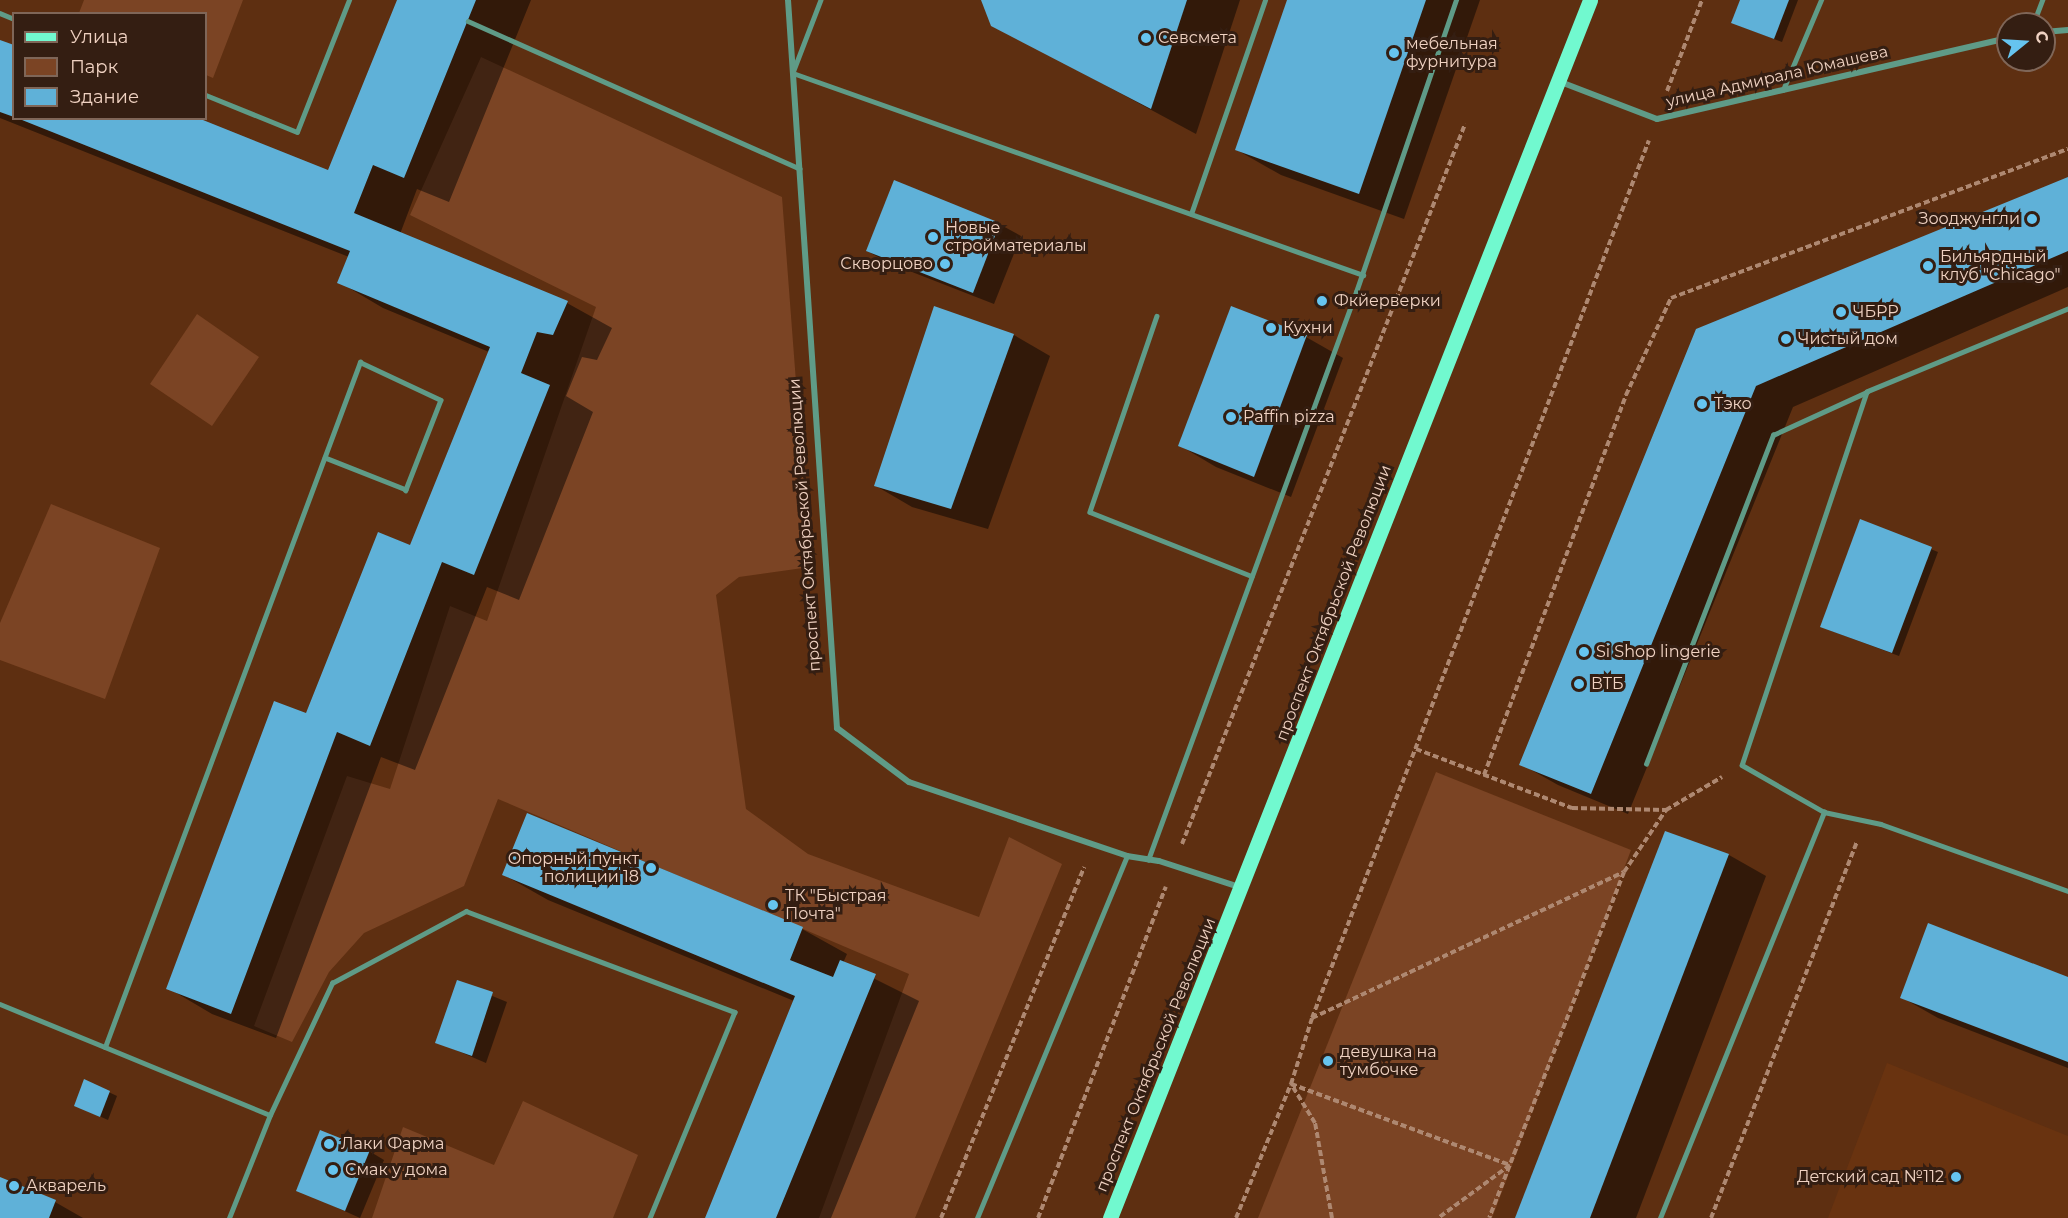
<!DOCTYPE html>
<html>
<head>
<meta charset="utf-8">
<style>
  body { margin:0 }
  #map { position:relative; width:2068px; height:1218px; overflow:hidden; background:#5e2f11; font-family:Montserrat,sans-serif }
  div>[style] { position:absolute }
  .built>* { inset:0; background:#693310 }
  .green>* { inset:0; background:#7b4424 }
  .shadow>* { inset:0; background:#0007 }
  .building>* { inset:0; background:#5fb1d8 }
  .path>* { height:4px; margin-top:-2px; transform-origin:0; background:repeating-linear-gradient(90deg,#ae8871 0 6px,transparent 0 9px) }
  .service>* { height:4.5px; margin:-2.25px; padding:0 2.25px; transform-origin:2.25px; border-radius:2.25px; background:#5f9b87 }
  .minor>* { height:6px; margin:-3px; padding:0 3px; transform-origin:3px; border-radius:3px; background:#5f9b87 }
  .primary>* { height:15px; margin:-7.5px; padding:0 7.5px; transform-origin:7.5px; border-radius:7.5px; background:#71f9cf }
  .dots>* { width:16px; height:16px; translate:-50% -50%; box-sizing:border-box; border:3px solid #341e12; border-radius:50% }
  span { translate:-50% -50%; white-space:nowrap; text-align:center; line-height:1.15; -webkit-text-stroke:6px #341e12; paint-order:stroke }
  .poi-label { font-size:16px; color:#f0d2c2 }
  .left { translate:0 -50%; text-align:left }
  .right { translate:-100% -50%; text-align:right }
  .street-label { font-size:16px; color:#f0d2c2 }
  .legend { position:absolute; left:12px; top:12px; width:195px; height:108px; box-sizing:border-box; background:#341e12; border:2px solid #7f6658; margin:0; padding:8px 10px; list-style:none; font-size:18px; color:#f0d2c2 }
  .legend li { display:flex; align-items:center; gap:12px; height:30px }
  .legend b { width:30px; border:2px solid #7f6658 }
  .north { position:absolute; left:1996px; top:12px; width:60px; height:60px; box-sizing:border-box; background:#341e12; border:2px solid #7f6658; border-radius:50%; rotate:72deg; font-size:16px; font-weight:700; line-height:24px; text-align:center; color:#f0d2c2 }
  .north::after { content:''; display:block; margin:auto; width:21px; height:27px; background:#66c4ef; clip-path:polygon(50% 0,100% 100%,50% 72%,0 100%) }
</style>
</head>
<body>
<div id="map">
  <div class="built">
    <i style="clip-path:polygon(1887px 1063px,2068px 1136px,2068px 1218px,1828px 1218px)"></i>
  </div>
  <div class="green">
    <i style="clip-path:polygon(84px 0,243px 0,213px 78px,206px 75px,206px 14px,79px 13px)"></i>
    <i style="clip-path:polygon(481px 57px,782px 197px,810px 567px,739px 577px,716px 595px,746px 809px,808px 854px,979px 917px,1009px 837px,1062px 864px,915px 1218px,819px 1218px,909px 974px,498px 799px,464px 886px,364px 933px,329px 972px,292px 1042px,254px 1026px,347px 776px,390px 789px,450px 606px,487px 621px,596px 307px,410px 215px)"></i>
    <i style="clip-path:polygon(197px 314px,259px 357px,212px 426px,150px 384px)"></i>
    <i style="clip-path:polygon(51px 504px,160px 548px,105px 699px,0 660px,0 623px)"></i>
    <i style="clip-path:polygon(1436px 772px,1631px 850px,1492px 1218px,1258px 1218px)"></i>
    <i style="clip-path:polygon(523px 1101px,638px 1155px,613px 1218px,372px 1218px,403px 1127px,494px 1165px)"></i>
  </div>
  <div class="shadow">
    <i style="clip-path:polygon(398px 0,531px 0,449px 202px,417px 189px,400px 234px,567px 303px,612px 328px,597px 360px,582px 357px,566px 396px,593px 412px,519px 600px,487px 587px,415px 770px,381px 757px,276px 1038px,212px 1014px,168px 988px,307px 715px,411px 547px,489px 352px,383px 308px,339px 282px,349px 257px,0 118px,0 42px,14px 47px,14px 118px,194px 118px,328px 172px)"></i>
    <i style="clip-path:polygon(982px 0,1240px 0,1196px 134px,993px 25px)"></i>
    <i style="clip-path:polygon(1289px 0,1480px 0,1404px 219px,1281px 175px,1237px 150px)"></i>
    <i style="clip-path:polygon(1742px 0,1798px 0,1782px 42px,1740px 26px)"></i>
    <i style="clip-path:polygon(2068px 179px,2068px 287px,1793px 407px,1628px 814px,1558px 785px,1521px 764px,1697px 330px)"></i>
    <i style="clip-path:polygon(999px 224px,1021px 236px,994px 304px,889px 263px,867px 251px)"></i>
    <i style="clip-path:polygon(1014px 335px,1050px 356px,988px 529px,912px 507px,876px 486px)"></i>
    <i style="clip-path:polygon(1306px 337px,1343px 358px,1291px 497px,1216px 467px,1179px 445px)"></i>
    <i style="clip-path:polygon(1861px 521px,1938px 552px,1899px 656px,1829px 630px)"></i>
    <i style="clip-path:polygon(528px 815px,802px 929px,847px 954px,843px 963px,919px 1001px,831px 1218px,706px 1218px,794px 1001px,548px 900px,504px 875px)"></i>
    <i style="clip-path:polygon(1666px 833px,1729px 855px,1766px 876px,1636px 1218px,1516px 1218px)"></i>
    <i style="clip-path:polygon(2068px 978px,2068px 1068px,1938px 1018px,1901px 997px)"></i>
    <i style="clip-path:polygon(458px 982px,507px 1002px,486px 1063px,437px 1042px)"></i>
    <i style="clip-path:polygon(85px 1081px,117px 1096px,108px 1120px,83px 1109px)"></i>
    <i style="clip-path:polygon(369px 1151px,384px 1160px,360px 1218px,298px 1190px)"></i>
    <i style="clip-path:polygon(0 1179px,55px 1202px,83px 1218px,0 1218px)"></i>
  </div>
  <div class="building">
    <i style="clip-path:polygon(397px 0,476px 0,404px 178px,373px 165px,354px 213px,568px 301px,553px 335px,537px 332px,521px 373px,550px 385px,474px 575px,442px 562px,370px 746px,337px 732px,231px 1014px,166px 989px,274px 701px,306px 713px,378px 532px,410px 545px,490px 347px,337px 283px,350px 251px,17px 118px,198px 118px,328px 170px)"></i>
    <i style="clip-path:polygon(981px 0,1187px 0,1151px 109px,991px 26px)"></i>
    <i style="clip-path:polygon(1287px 0,1426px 0,1359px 194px,1235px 150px)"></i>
    <i style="clip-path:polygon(1740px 0,1789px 0,1774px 39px,1731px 23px)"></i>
    <i style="clip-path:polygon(0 40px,14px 45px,14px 117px,0 112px)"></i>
    <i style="clip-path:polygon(2068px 177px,2068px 251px,1756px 386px,1591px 794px,1519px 765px,1696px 329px)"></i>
    <i style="clip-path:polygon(894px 180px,1000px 223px,973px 293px,866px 251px)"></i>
    <i style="clip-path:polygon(934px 306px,1014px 334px,951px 509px,874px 486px)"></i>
    <i style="clip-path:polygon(1231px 306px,1307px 335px,1254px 477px,1178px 446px)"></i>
    <i style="clip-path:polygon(1860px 519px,1932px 547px,1892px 653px,1820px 627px)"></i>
    <i style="clip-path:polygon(527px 813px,803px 927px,790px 960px,833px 977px,840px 960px,876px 974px,776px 1218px,705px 1218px,795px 996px,502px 875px)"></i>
    <i style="clip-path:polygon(1665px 831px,1729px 854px,1590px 1218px,1515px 1218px)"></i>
    <i style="clip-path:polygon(1928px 923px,2068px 977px,2068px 1062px,1900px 998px)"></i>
    <i style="clip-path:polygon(457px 980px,493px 992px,472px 1056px,435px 1043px)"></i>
    <i style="clip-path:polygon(84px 1079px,110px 1091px,100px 1117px,74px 1106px)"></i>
    <i style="clip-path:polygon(320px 1130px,370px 1150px,345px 1211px,296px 1191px)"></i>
    <i style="clip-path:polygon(0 1177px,56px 1200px,49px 1218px,0 1218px)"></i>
  </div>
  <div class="path">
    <i style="left:1667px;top:91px;width:97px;rotate:-69deg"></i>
    <i style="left:1416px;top:749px;width:167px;rotate:20.7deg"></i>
    <i style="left:1572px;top:808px;width:94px;rotate:1.2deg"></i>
    <i style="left:1484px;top:775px;width:406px;rotate:-69.5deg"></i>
    <i style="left:1626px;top:395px;width:107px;rotate:-65.1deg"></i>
    <i style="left:1671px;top:298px;width:424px;rotate:-20.6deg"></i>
    <i style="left:1182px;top:844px;width:774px;rotate:-68.54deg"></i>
    <i style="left:1624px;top:872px;width:75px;rotate:-55.9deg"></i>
    <i style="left:1666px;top:810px;width:65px;rotate:-30.5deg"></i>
    <i style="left:1312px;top:1018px;width:344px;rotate:-25.1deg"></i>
    <i style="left:1624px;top:872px;width:371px;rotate:111.3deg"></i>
    <i style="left:941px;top:1218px;width:379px;rotate:-67.8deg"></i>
    <i style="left:1038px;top:1218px;width:355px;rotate:-68.9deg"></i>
    <i style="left:1236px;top:1218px;width:145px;rotate:-67.7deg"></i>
    <i style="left:1291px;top:1084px;width:69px;rotate:-72.3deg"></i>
    <i style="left:1312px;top:1018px;width:940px;rotate:-69deg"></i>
    <i style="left:1332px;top:1218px;width:97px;rotate:-100.1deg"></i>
    <i style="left:1315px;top:1123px;width:46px;rotate:-121.6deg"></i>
    <i style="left:1291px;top:1084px;width:233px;rotate:20.3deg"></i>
    <i style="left:1510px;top:1165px;width:89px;rotate:143.6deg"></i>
    <i style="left:1711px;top:1218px;width:404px;rotate:-68.8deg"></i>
  </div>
  <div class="service">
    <i style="left:821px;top:0;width:78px;rotate:111deg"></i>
    <i style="left:793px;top:73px;width:605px;rotate:19.51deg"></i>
    <i style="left:0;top:13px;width:15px;rotate:23deg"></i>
    <i style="left:468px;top:21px;width:363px;rotate:24deg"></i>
    <i style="left:2033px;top:24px;width:26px;rotate:-69deg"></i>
    <i style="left:1783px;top:90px;width:98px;rotate:-67.1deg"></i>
    <i style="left:206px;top:95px;width:98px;rotate:22.1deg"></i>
    <i style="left:297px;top:132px;width:142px;rotate:-68.5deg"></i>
    <i style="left:1191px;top:214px;width:226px;rotate:-70.9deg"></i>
    <i style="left:2068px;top:309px;width:217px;rotate:157.6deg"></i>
    <i style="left:1867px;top:392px;width:393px;rotate:108.5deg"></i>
    <i style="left:1742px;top:765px;width:95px;rotate:29.8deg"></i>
    <i style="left:1824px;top:812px;width:58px;rotate:11.9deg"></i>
    <i style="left:1881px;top:824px;width:199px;rotate:19.7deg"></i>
    <i style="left:1157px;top:316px;width:207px;rotate:108.9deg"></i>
    <i style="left:1090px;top:512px;width:174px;rotate:21.6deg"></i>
    <i style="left:1646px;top:764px;width:353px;rotate:-68.9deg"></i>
    <i style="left:1773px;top:435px;width:103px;rotate:-24.6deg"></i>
    <i style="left:1148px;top:860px;width:605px;rotate:-69.89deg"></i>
    <i style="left:1356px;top:292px;width:309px;rotate:-71.1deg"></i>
    <i style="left:0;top:1004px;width:113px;rotate:22.3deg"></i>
    <i style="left:105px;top:1047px;width:731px;rotate:-69.58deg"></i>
    <i style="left:360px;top:362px;width:89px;rotate:25.1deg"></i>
    <i style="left:441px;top:400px;width:97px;rotate:111.3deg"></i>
    <i style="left:406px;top:490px;width:87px;rotate:-158.4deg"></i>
    <i style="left:105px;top:1047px;width:178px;rotate:22.4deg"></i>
    <i style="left:270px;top:1115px;width:146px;rotate:-64.8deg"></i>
    <i style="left:332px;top:983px;width:152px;rotate:-28.2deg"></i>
    <i style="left:466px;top:911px;width:287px;rotate:20.6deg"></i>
    <i style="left:735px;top:1012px;width:223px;rotate:112.4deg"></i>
    <i style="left:229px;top:1218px;width:111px;rotate:-68.3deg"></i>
    <i style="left:977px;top:1218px;width:392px;rotate:-67.5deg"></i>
    <i style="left:1660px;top:1218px;width:438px;rotate:-68deg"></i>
  </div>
  <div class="minor">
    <i style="left:788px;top:0;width:730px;rotate:86.15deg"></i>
    <i style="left:837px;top:728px;width:90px;rotate:36.9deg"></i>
    <i style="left:909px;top:782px;width:230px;rotate:18.7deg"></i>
    <i style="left:1127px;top:856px;width:32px;rotate:9deg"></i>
    <i style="left:1159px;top:861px;width:84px;rotate:18deg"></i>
    <i style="left:2044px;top:32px;width:24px;rotate:-5deg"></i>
    <i style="left:1558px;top:81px;width:106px;rotate:21deg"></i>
    <i style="left:1657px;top:119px;width:360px;rotate:-13deg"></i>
  </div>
  <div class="primary">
    <i style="left:1110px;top:1218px;width:1309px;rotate:-68.49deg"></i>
  </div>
  <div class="dots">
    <i style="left:1146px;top:38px;background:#66c4ef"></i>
    <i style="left:1394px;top:53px;background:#66c4ef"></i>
    <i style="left:2032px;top:219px;background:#66c4ef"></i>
    <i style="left:933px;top:237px;background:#66c4ef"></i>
    <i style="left:945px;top:264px;background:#66c4ef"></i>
    <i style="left:1928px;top:266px;background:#66c4ef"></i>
    <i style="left:1322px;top:301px;background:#66c4ef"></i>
    <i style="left:1841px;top:312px;background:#66c4ef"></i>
    <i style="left:1271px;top:328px;background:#66c4ef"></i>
    <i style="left:1786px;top:339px;background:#66c4ef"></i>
    <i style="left:1702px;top:404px;background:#66c4ef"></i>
    <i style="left:1231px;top:417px;background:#66c4ef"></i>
    <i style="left:1584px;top:652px;background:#66c4ef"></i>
    <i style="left:1579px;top:684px;background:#66c4ef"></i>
    <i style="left:651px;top:868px;background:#66c4ef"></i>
    <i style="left:773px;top:905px;background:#66c4ef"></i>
    <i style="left:1328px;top:1061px;background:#66c4ef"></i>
    <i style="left:329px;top:1144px;background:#66c4ef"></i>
    <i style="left:333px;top:1170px;background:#66c4ef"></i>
    <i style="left:1956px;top:1177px;background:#66c4ef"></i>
    <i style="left:14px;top:1186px;background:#66c4ef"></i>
  </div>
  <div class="poi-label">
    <span class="left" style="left:1158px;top:38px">Севсмета</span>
    <span class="left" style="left:1406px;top:53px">мебельная<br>фурнитура</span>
    <span class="right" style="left:2020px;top:219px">Зооджунгли</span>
    <span class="left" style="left:945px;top:237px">Новые<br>стройматериалы</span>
    <span class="left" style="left:1940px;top:266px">Бильярдный<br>клуб "Chicago"</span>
    <span class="right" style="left:933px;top:264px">Скворцово</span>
    <span class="left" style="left:1334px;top:301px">Фкйерверки</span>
    <span class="left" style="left:1853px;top:312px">ЧБРР</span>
    <span class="left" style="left:1283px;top:328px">Кухни</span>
    <span class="left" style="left:1798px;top:339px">Чистый дом</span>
    <span class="left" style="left:1714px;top:404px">Тэко</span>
    <span class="left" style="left:1243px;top:417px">Paffin pizza</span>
    <span class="left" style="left:1596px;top:652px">Si Shop lingerie</span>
    <span class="left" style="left:1591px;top:684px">ВТБ</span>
    <span class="right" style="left:639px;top:868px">Опорный пункт<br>полиции 18</span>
    <span class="left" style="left:785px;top:905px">ТК "Быстрая<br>Почта"</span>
    <span class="left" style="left:1340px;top:1061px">девушка на<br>тумбочке</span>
    <span class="left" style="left:341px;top:1144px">Лаки Фарма</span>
    <span class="left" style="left:345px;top:1170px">Смак у дома</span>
    <span class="right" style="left:1944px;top:1177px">Детский сад №112</span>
    <span class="left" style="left:26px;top:1186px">Акварель</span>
  </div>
  <div class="street-label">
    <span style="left:1777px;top:77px;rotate:-13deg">улица Адмирала Юмашева</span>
    <span style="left:805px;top:525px;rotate:-94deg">проспект Октябрьской Революции</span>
    <span style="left:1334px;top:603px;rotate:-69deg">проспект Октябрьской Революции</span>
    <span style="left:1156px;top:1055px;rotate:-68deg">проспект Октябрьской Революции</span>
  </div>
  <ul class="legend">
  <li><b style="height:8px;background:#71f9cf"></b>Улица</li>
  <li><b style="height:16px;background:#7b4424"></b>Парк</li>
  <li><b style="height:16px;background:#5fb1d8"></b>Здание</li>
  </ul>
  <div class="north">С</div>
</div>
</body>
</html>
